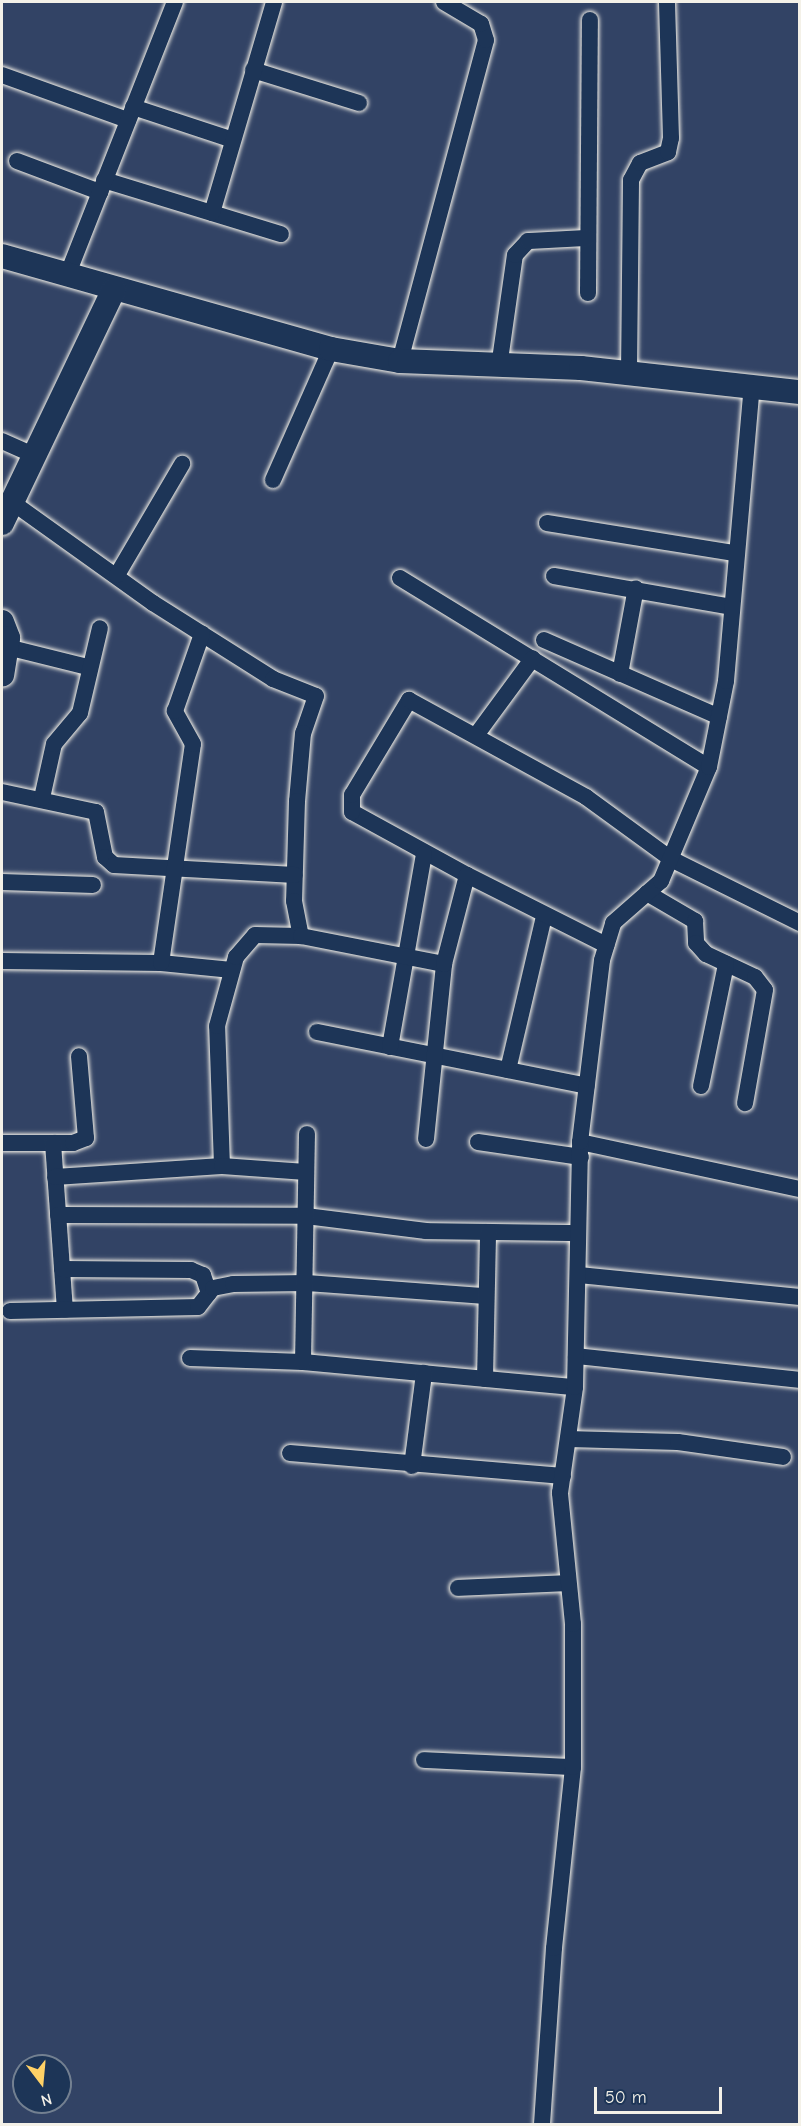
<!DOCTYPE html>
<html>
<head>
<meta charset="utf-8">
<style>
  body { margin:0 }
  #map { position:relative; width:801px; height:2126px; overflow:hidden; background:#324365; font-family:"Comic Neue",sans-serif }
  div>[style] { position:absolute }
  .roads { filter:drop-shadow(0 0 2px #f4f1e8) drop-shadow(0 0 2px #f4f1e8) }
  .street>* { height:16px; margin:-8px; padding:0 8px; transform-origin:8px; border-radius:8px; background:#1d3557 }
  .secondary>* { height:24px; margin:-12px; padding:0 12px; transform-origin:12px; border-radius:12px; background:#1d3557 }
  span { translate:-50% -50%; white-space:nowrap; text-align:center; line-height:1.15; -webkit-text-stroke:4.5px #1d3557; paint-order:stroke }
  .frame { position:absolute; inset:0; border:3px solid #f4f1e8; pointer-events:none }
  .north { position:absolute; left:12px; top:2054px; width:60px; height:60px; box-sizing:border-box; background:#1d3557; border:2px solid #738091; border-radius:50%; rotate:164deg; font-size:16px; font-weight:700; line-height:24px; text-align:center; color:#f4f1e8 }
  .north::after { content:''; display:block; margin:auto; width:21px; height:27px; background:#ffd166; clip-path:polygon(50% 0,100% 100%,50% 72%,0 100%) }
  .scale { position:absolute; left:594px; top:2087px; width:128px; height:27px; box-sizing:border-box; border:3px solid #f4f1e8; border-top:0; padding-left:8px; font-size:18px; line-height:21px; white-space:nowrap; color:#f4f1e8; -webkit-text-stroke:4px #1d3557; paint-order:stroke }
</style>
</head>
<body>
<div id="map">
  <div class="roads">
    <div class="street">
      <i style="left:253px;top:70px;width:111px;rotate:17.3deg"></i>
      <i style="left:2px;top:75px;width:134px;rotate:19.7deg"></i>
      <i style="left:133px;top:107px;width:105px;rotate:18.3deg"></i>
      <i style="left:17px;top:161px;width:89px;rotate:20.5deg"></i>
      <i style="left:104px;top:180px;width:185px;rotate:17deg"></i>
      <i style="left:212px;top:213px;width:220px;rotate:-73.6deg"></i>
      <i style="left:67px;top:276px;width:295px;rotate:-68.5deg"></i>
      <i style="left:588px;top:293px;width:273px;rotate:-89.6deg"></i>
      <i style="left:400px;top:361px;width:332px;rotate:-75deg"></i>
      <i style="left:486px;top:40px;width:17px;rotate:-107deg"></i>
      <i style="left:481px;top:24px;width:43px;rotate:-149.3deg"></i>
      <i style="left:499px;top:367px;width:113px;rotate:-81.9deg"></i>
      <i style="left:515px;top:255px;width:19px;rotate:-47deg"></i>
      <i style="left:528px;top:241px;width:59px;rotate:-2.9deg"></i>
      <i style="left:629px;top:373px;width:193px;rotate:-89.4deg"></i>
      <i style="left:631px;top:180px;width:19px;rotate:-62deg"></i>
      <i style="left:640px;top:163px;width:30px;rotate:-21deg"></i>
      <i style="left:668px;top:152px;width:14px;rotate:-78deg"></i>
      <i style="left:671px;top:138px;width:136px;rotate:-91.7deg"></i>
      <i style="left:2px;top:441px;width:32px;rotate:24deg"></i>
      <i style="left:273px;top:480px;width:143px;rotate:-66.1deg"></i>
      <i style="left:9px;top:500px;width:177px;rotate:35.6deg"></i>
      <i style="left:153px;top:603px;width:142px;rotate:32.3deg"></i>
      <i style="left:273px;top:679px;width:46px;rotate:21.6deg"></i>
      <i style="left:316px;top:696px;width:39px;rotate:109deg"></i>
      <i style="left:303px;top:733px;width:68px;rotate:95deg"></i>
      <i style="left:297px;top:801px;width:100px;rotate:91.7deg"></i>
      <i style="left:294px;top:901px;width:36px;rotate:79deg"></i>
      <i style="left:547px;top:523px;width:190px;rotate:9.1deg"></i>
      <i style="left:117px;top:575px;width:129px;rotate:-59.6deg"></i>
      <i style="left:554px;top:576px;width:180px;rotate:9.9deg"></i>
      <i style="left:400px;top:578px;width:362px;rotate:31.5deg"></i>
      <i style="left:544px;top:640px;width:191px;rotate:23.7deg"></i>
      <i style="left:7px;top:647px;width:82px;rotate:14deg"></i>
      <i style="left:620px;top:674px;width:87px;rotate:-79.5deg"></i>
      <i style="left:477px;top:734px;width:94px;rotate:-53.6deg"></i>
      <i style="left:2px;top:792px;width:96px;rotate:12deg"></i>
      <i style="left:96px;top:812px;width:46px;rotate:78.7deg"></i>
      <i style="left:105px;top:857px;width:12px;rotate:42deg"></i>
      <i style="left:114px;top:865px;width:181px;rotate:3.2deg"></i>
      <i style="left:42px;top:798px;width:55px;rotate:-77.5deg"></i>
      <i style="left:54px;top:744px;width:40px;rotate:-50deg"></i>
      <i style="left:80px;top:713px;width:87px;rotate:-76.8deg"></i>
      <i style="left:467px;top:875px;width:131px;rotate:-151.3deg"></i>
      <i style="left:352px;top:812px;width:17px;rotate:-90deg"></i>
      <i style="left:352px;top:795px;width:111px;rotate:-59deg"></i>
      <i style="left:409px;top:700px;width:202px;rotate:28.7deg"></i>
      <i style="left:586px;top:797px;width:105px;rotate:36.1deg"></i>
      <i style="left:671px;top:859px;width:144px;rotate:26.4deg"></i>
      <i style="left:2px;top:882px;width:91px;rotate:1.9deg"></i>
      <i style="left:647px;top:893px;width:56px;rotate:30.3deg"></i>
      <i style="left:695px;top:921px;width:22px;rotate:87deg"></i>
      <i style="left:696px;top:943px;width:15px;rotate:48deg"></i>
      <i style="left:706px;top:954px;width:54px;rotate:25.1deg"></i>
      <i style="left:755px;top:977px;width:16px;rotate:52deg"></i>
      <i style="left:765px;top:990px;width:115px;rotate:100deg"></i>
      <i style="left:2px;top:961px;width:159px;rotate:0.7deg"></i>
      <i style="left:161px;top:963px;width:71px;rotate:5.6deg"></i>
      <i style="left:161px;top:963px;width:221px;rotate:-81.7deg"></i>
      <i style="left:193px;top:744px;width:38px;rotate:-119deg"></i>
      <i style="left:175px;top:711px;width:82px;rotate:-70.7deg"></i>
      <i style="left:317px;top:1032px;width:275px;rotate:11.3deg"></i>
      <i style="left:390px;top:1047px;width:196px;rotate:-80deg"></i>
      <i style="left:508px;top:1070px;width:158px;rotate:-76.8deg"></i>
      <i style="left:701px;top:1086px;width:125px;rotate:-78.4deg"></i>
      <i style="left:426px;top:1139px;width:176px;rotate:-84.1deg"></i>
      <i style="left:478px;top:1142px;width:104px;rotate:8.3deg"></i>
      <i style="left:580px;top:1142px;width:225px;rotate:12.1deg"></i>
      <i style="left:2px;top:1143px;width:71px"></i>
      <i style="left:73px;top:1143px;width:14px;rotate:-21deg"></i>
      <i style="left:86px;top:1138px;width:82px;rotate:-94.9deg"></i>
      <i style="left:53px;top:1143px;width:167px;rotate:85.9deg"></i>
      <i style="left:222px;top:1166px;width:140px;rotate:-92deg"></i>
      <i style="left:217px;top:1026px;width:72px;rotate:-74.6deg"></i>
      <i style="left:236px;top:957px;width:29px;rotate:-49deg"></i>
      <i style="left:255px;top:935px;width:46px;rotate:1.2deg"></i>
      <i style="left:301px;top:936px;width:146px;rotate:11.1deg"></i>
      <i style="left:444px;top:964px;width:92px;rotate:-75.5deg"></i>
      <i style="left:467px;top:875px;width:156px;rotate:26.7deg"></i>
      <i style="left:55px;top:1177px;width:167px;rotate:-3.8deg"></i>
      <i style="left:222px;top:1166px;width:84px;rotate:4.1deg"></i>
      <i style="left:58px;top:1215px;width:248px;rotate:0.2deg"></i>
      <i style="left:306px;top:1216px;width:121px;rotate:7.1deg"></i>
      <i style="left:426px;top:1231px;width:152px;rotate:0.8deg"></i>
      <i style="left:62px;top:1269px;width:129px;rotate:0.4deg"></i>
      <i style="left:191px;top:1270px;width:13px;rotate:23deg"></i>
      <i style="left:203px;top:1275px;width:19px;rotate:72deg"></i>
      <i style="left:579px;top:1275px;width:222px;rotate:5.7deg"></i>
      <i style="left:10px;top:1311px;width:188px;rotate:-1.2deg"></i>
      <i style="left:198px;top:1307px;width:24px;rotate:-52deg"></i>
      <i style="left:213px;top:1288px;width:20px;rotate:-11deg"></i>
      <i style="left:233px;top:1284px;width:74px;rotate:-0.8deg"></i>
      <i style="left:307px;top:1283px;width:179px;rotate:4.2deg"></i>
      <i style="left:576px;top:1356px;width:225px;rotate:6.1deg"></i>
      <i style="left:190px;top:1358px;width:113px;rotate:2deg"></i>
      <i style="left:303px;top:1362px;width:273px;rotate:5.3deg"></i>
      <i style="left:303px;top:1362px;width:228px;rotate:-89deg"></i>
      <i style="left:485px;top:1379px;width:147px;rotate:-88.8deg"></i>
      <i style="left:568px;top:1439px;width:110px;rotate:1.6deg"></i>
      <i style="left:678px;top:1442px;width:106px;rotate:8.1deg"></i>
      <i style="left:290px;top:1453px;width:274px;rotate:4.8deg"></i>
      <i style="left:412px;top:1466px;width:94px;rotate:-82.6deg"></i>
      <i style="left:458px;top:1588px;width:109px;rotate:-2.6deg"></i>
      <i style="left:424px;top:1760px;width:149px;rotate:2.7deg"></i>
      <i style="left:542px;top:2124px;width:176px;rotate:-86.1deg"></i>
      <i style="left:554px;top:1948px;width:182px;rotate:-84deg"></i>
      <i style="left:573px;top:1767px;width:143px;rotate:-90deg"></i>
      <i style="left:573px;top:1624px;width:132px;rotate:-95.7deg"></i>
      <i style="left:560px;top:1493px;width:107px;rotate:-81.9deg"></i>
      <i style="left:575px;top:1387px;width:245px;rotate:-88.8deg"></i>
      <i style="left:580px;top:1142px;width:183px;rotate:-83.1deg"></i>
      <i style="left:602px;top:960px;width:39px;rotate:-73deg"></i>
      <i style="left:613px;top:923px;width:64px;rotate:-41.2deg"></i>
      <i style="left:661px;top:881px;width:124px;rotate:-67.2deg"></i>
      <i style="left:709px;top:767px;width:88px;rotate:-78.8deg"></i>
      <i style="left:726px;top:681px;width:296px;rotate:-85deg"></i>
    </div>
    <div class="secondary">
      <i style="left:2px;top:256px;width:342px;rotate:15.8deg"></i>
      <i style="left:331px;top:349px;width:70px;rotate:9.9deg"></i>
      <i style="left:400px;top:361px;width:181px;rotate:2.2deg"></i>
      <i style="left:581px;top:368px;width:220px;rotate:6.3deg"></i>
      <i style="left:2px;top:523px;width:259px;rotate:-64.4deg"></i>
      <i style="left:2px;top:622px;width:17px;rotate:69deg"></i>
      <i style="left:8px;top:638px;width:37px;rotate:99deg"></i>
    </div>
  </div>
  <div class="frame"></div>
  <div class="north">N</div>
  <div class="scale">50 m</div>
</div>
</body>
</html>
